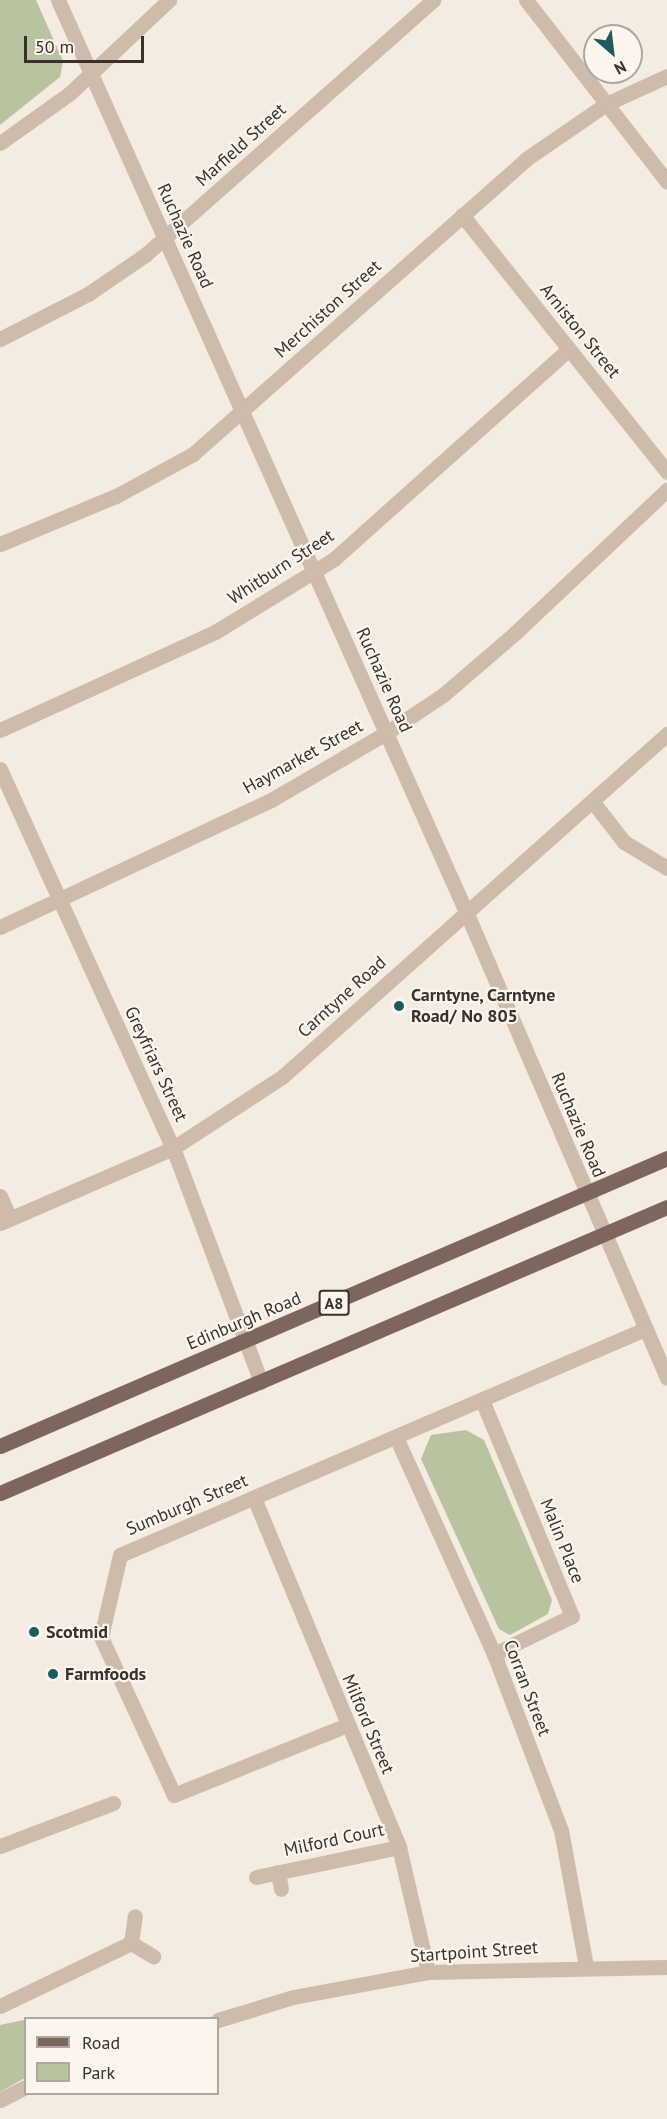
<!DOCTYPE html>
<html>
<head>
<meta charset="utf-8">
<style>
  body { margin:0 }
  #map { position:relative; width:667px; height:2119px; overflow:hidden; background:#f4ebe1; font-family:"PT Sans",sans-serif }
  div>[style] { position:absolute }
  .green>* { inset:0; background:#b8c4a0 }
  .minor>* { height:15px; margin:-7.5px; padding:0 7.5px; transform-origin:7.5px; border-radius:7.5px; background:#cdbbac }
  .tertiary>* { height:15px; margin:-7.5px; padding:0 7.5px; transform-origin:7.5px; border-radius:7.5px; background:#cdbbac }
  .primary>* { height:15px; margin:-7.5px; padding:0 7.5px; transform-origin:7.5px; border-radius:7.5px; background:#7d675c }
  .dots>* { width:16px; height:16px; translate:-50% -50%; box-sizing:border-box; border:3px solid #fbf5ee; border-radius:50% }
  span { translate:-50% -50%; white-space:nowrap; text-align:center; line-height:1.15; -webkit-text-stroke:4.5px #fbf5ee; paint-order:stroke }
  .shield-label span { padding:2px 4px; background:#fbf5ee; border:2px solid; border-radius:4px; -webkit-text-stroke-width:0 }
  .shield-label { font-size:16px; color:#3b302b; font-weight:700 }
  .street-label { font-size:18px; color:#3b302b }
  .poi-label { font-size:18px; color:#3b302b; font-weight:700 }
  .left { translate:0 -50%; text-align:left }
  .legend { position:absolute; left:24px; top:2017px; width:195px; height:78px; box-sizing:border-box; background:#fbf5ee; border:2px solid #aea6a0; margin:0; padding:8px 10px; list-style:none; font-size:18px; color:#3b302b }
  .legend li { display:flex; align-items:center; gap:12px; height:30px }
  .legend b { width:30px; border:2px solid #aea6a0 }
  .north { position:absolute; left:583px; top:24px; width:60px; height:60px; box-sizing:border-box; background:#fbf5ee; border:2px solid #aea6a0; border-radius:50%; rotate:152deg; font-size:16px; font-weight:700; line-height:24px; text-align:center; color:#3b302b }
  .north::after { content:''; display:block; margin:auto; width:21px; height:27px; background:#1f5a5e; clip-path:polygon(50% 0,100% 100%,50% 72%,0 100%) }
  .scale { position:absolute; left:24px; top:36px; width:120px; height:27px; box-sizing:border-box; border:3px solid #3b302b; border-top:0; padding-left:8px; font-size:18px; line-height:21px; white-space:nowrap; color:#3b302b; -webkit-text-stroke:4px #fbf5ee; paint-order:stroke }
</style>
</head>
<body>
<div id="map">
  <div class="green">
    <i style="clip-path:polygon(0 0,36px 0,63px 61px,60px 77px,0 125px)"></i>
    <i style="clip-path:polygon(466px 1430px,484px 1440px,552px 1600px,548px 1614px,510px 1635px,499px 1629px,421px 1459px,431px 1435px)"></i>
    <i style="clip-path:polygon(24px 2020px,25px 2078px,0 2092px,0 2025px)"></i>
  </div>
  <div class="minor">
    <i style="left:58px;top:0;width:1001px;rotate:65.89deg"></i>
    <i style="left:467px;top:914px;width:505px;rotate:66.68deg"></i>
    <i style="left:0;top:143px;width:86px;rotate:-35.5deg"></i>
    <i style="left:70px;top:93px;width:136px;rotate:-43.2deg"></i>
    <i style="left:462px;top:215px;width:329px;rotate:51.4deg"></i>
    <i style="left:0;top:339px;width:99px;rotate:-27.1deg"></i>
    <i style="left:88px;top:294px;width:69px;rotate:-34.4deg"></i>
    <i style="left:145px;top:255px;width:385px;rotate:-41.5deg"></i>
    <i style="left:0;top:544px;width:126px;rotate:-22.5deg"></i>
    <i style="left:116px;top:496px;width:88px;rotate:-28.6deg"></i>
    <i style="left:193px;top:454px;width:445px;rotate:-41.5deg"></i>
    <i style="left:526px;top:159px;width:97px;rotate:-34.5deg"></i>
    <i style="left:606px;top:104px;width:67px;rotate:-24.7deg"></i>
    <i style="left:0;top:730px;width:236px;rotate:-24.5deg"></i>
    <i style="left:215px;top:632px;width:140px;rotate:-31.5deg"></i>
    <i style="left:334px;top:559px;width:315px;rotate:-41.8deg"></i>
    <i style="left:0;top:769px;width:417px;rotate:65.5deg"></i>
    <i style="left:173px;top:1148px;width:250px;rotate:69.4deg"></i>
    <i style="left:593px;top:802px;width:51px;rotate:52.2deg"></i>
    <i style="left:624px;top:842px;width:50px;rotate:31.2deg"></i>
    <i style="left:0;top:927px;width:299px;rotate:-25.1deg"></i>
    <i style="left:271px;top:800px;width:133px;rotate:-30.2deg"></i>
    <i style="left:386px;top:733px;width:69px;rotate:-33.7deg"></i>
    <i style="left:443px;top:695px;width:95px;rotate:-40.7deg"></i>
    <i style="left:515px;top:633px;width:209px;rotate:-43.3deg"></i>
    <i style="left:0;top:1196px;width:24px;rotate:66deg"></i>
    <i style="left:482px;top:1400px;width:234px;rotate:67.4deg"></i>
    <i style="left:572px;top:1616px;width:87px;rotate:154deg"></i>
    <i style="left:396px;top:1437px;width:238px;rotate:65.7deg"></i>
    <i style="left:494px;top:1654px;width:188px;rotate:69.2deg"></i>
    <i style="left:561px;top:1830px;width:138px;rotate:79.6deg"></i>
    <i style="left:254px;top:1498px;width:378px;rotate:67.4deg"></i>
    <i style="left:399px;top:1847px;width:128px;rotate:76.9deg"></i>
    <i style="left:347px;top:1725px;width:187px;rotate:158deg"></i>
    <i style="left:174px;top:1795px;width:174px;rotate:-114.8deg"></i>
    <i style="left:101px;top:1637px;width:84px;rotate:-77deg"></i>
    <i style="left:120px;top:1555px;width:572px;rotate:-23.29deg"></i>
    <i style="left:0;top:1846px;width:121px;rotate:-20.8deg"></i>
    <i style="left:278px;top:1872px;width:17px;rotate:80deg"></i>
    <i style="left:256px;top:1877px;width:146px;rotate:-11.8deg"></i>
    <i style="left:131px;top:1943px;width:26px;rotate:31deg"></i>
    <i style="left:0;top:2006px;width:145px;rotate:-25.7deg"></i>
    <i style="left:131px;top:1943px;width:27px;rotate:-82deg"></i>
    <i style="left:218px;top:2020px;width:78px;rotate:-17deg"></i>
    <i style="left:293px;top:1997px;width:137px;rotate:-10.5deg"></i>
    <i style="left:428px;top:1972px;width:239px;rotate:-1.2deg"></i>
    <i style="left:0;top:2100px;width:29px;rotate:-27deg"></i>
  </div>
  <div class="tertiary">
    <i style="left:526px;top:0;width:230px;rotate:52.2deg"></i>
    <i style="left:0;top:1223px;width:189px;rotate:-23.4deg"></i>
    <i style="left:173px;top:1148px;width:130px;rotate:-33.1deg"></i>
    <i style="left:282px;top:1077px;width:516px;rotate:-41.7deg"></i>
  </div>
  <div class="primary">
    <i style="left:0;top:1446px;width:727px;rotate:-23.35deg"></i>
    <i style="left:0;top:1493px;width:726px;rotate:-23.21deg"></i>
  </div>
  <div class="dots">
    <i style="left:399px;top:1006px;background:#1f5a5e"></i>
    <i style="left:34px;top:1632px;background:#1f5a5e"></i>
    <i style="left:53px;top:1674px;background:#1f5a5e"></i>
  </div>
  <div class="shield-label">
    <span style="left:334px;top:1303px">A8</span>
  </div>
  <div class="street-label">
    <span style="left:241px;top:145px;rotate:-42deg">Marfield Street</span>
    <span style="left:185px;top:236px;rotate:66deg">Ruchazie Road</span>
    <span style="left:328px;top:309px;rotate:-42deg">Merchiston Street</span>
    <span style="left:580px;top:331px;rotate:51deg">Arniston Street</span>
    <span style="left:281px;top:567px;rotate:-33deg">Whitburn Street</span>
    <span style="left:384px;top:680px;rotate:66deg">Ruchazie Road</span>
    <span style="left:303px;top:757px;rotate:-29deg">Haymarket Street</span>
    <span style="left:342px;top:997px;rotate:-42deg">Carntyne Road</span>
    <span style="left:156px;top:1064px;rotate:65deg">Greyfriars Street</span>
    <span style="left:578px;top:1125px;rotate:67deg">Ruchazie Road</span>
    <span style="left:244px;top:1321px;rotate:-23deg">Edinburgh Road</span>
    <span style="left:187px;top:1505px;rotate:-23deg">Sumburgh Street</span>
    <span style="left:562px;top:1541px;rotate:68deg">Malin Place</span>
    <span style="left:527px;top:1688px;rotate:69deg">Corran Street</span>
    <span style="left:368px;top:1724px;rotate:67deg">Milford Street</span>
    <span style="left:334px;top:1840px;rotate:-12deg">Milford Court</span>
    <span style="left:474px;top:1952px;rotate:-4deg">Startpoint Street</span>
  </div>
  <div class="poi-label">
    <span class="left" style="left:411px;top:1006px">Carntyne, Carntyne<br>Road/ No 805</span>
    <span class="left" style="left:46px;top:1632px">Scotmid</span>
    <span class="left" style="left:65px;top:1674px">Farmfoods</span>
  </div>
  <ul class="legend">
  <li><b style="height:8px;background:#7d675c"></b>Road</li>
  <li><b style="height:16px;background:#b8c4a0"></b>Park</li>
  </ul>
  <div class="north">N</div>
  <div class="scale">50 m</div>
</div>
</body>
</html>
